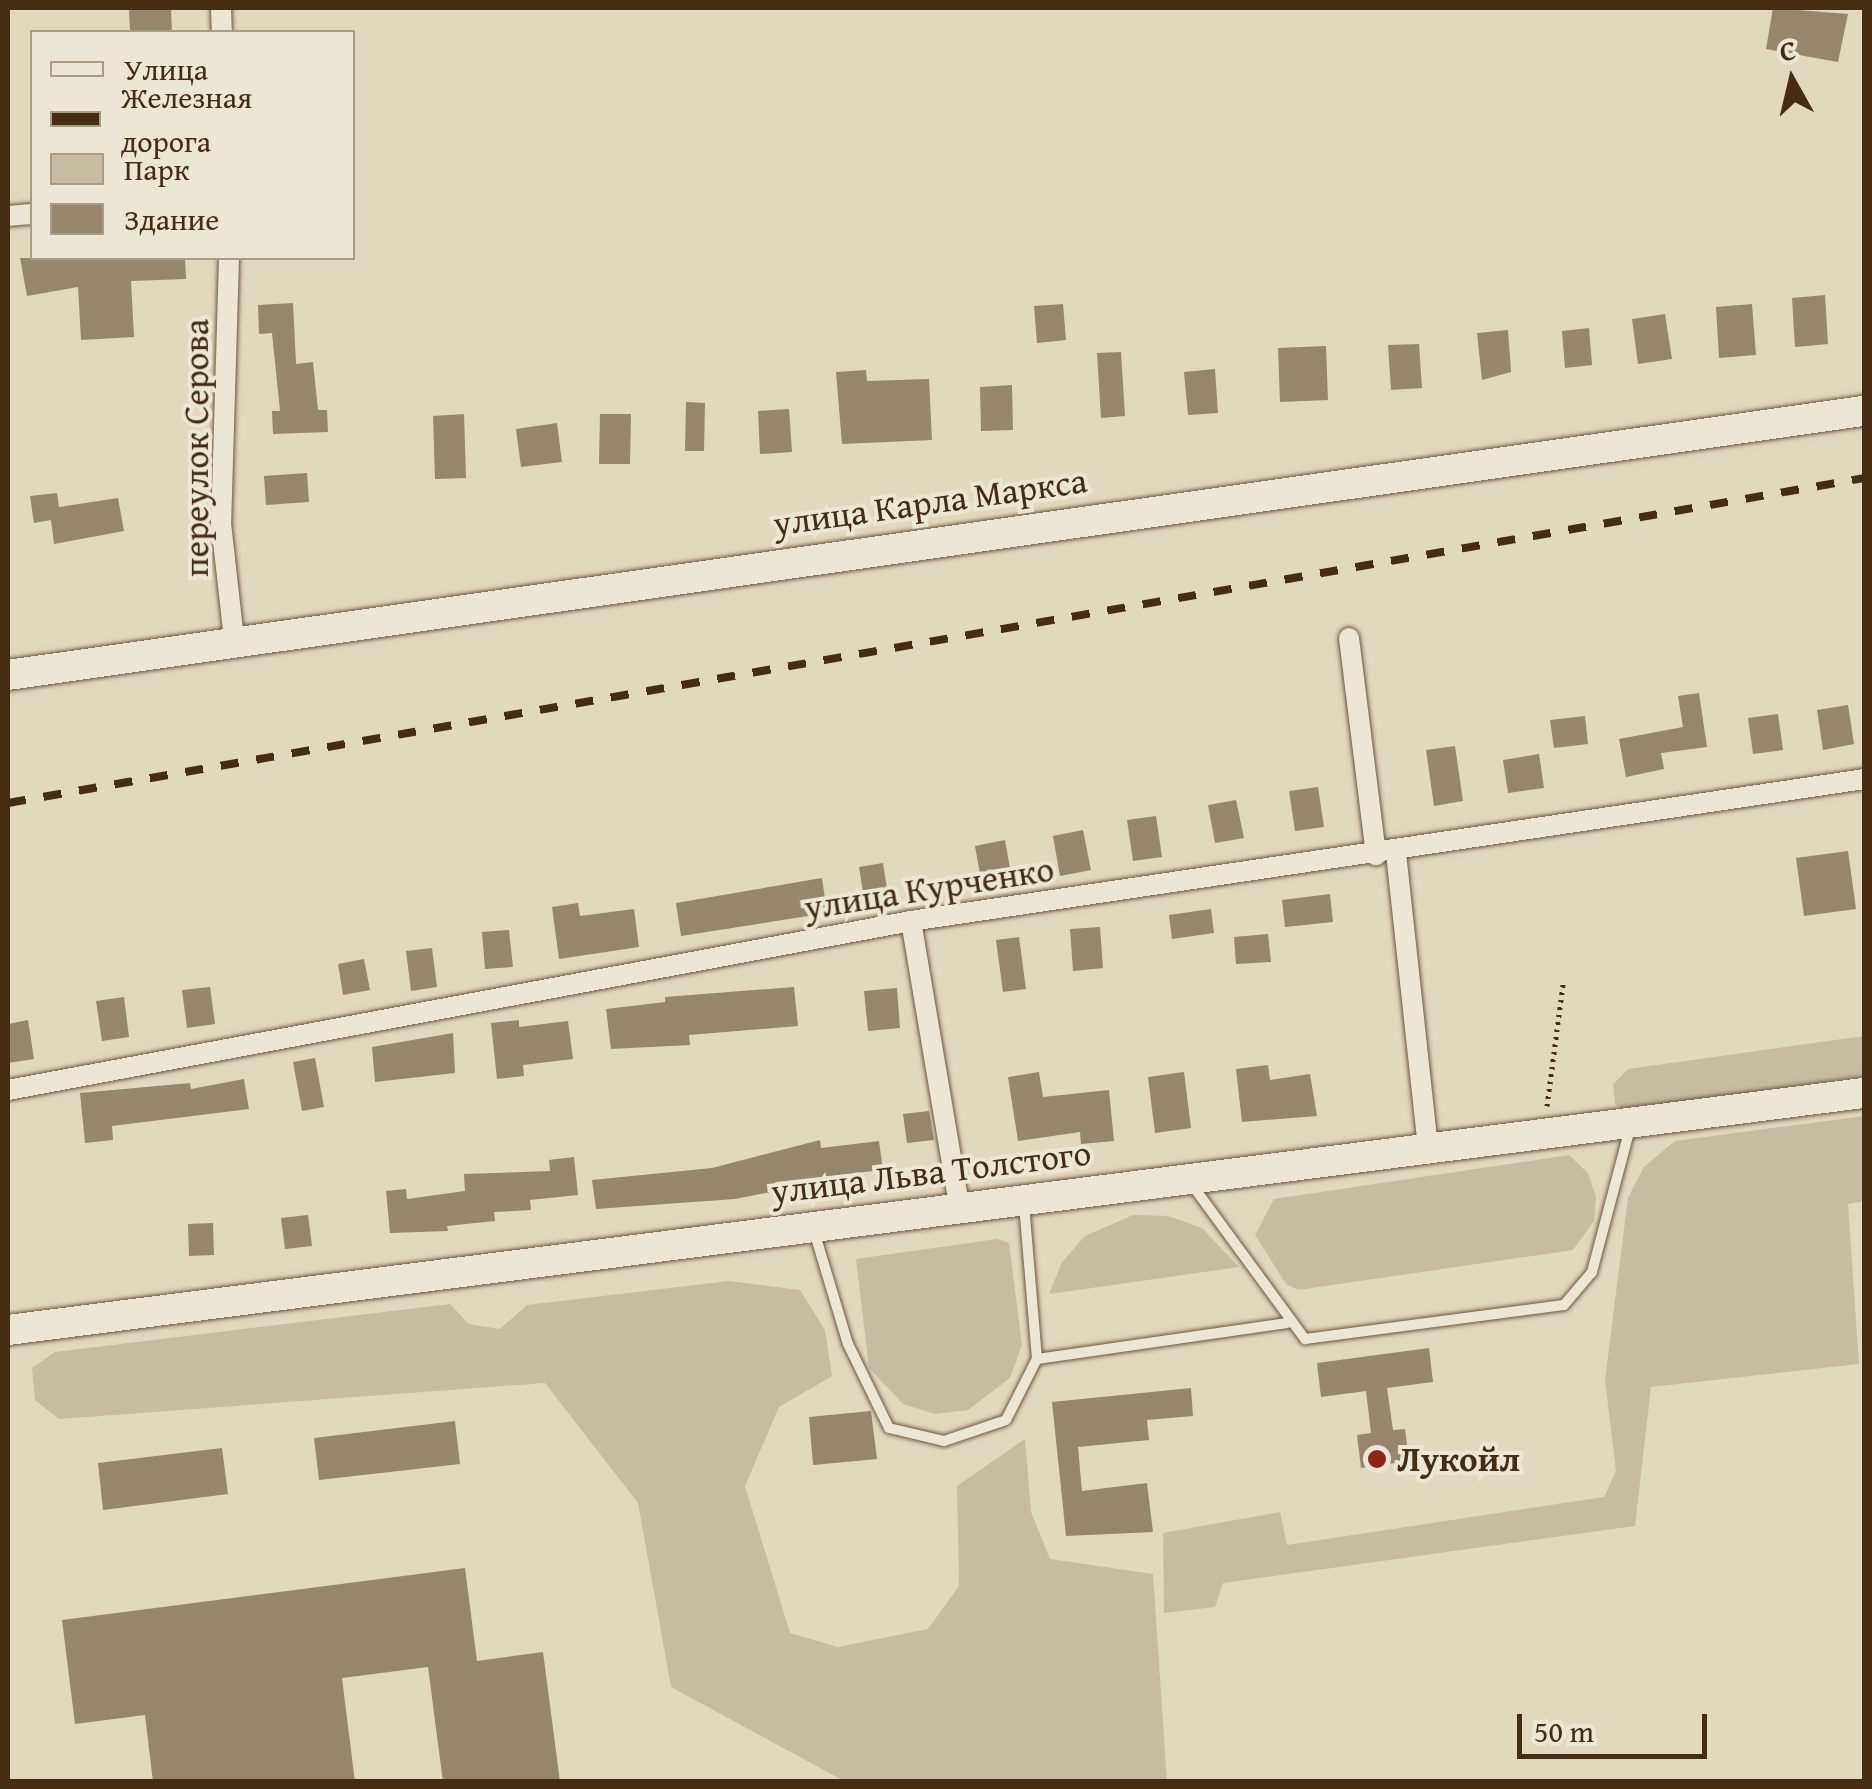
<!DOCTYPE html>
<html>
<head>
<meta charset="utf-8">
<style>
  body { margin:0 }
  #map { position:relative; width:1872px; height:1789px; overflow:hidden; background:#e2d8be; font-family:"Gentium Book Plus",serif }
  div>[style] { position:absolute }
  .green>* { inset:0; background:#c7bba1 }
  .building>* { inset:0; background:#97856c }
  .path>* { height:5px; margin-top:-2.5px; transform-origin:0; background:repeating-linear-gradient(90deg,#452c13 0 2.5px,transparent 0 7.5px) }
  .roads { filter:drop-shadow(0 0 2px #6c573e) drop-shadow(0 0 2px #6c573e) }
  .lane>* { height:10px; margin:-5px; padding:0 5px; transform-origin:5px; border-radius:5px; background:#ece6d5 }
  .street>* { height:20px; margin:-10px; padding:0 10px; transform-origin:10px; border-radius:10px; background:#ece6d5 }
  .secondary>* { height:30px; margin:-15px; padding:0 15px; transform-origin:15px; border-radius:15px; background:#ece6d5 }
  .rail>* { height:8px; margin-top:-4px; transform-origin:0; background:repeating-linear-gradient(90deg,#452c13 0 18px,transparent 0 36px) }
  .dots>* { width:28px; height:28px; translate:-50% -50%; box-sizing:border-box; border:5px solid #ece6d5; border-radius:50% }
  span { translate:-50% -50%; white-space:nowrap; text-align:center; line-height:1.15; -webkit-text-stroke:8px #ece6d5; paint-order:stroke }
  .street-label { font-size:35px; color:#452c13 }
  .poi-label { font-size:35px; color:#452c13; font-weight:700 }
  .left { translate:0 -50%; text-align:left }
  .frame { position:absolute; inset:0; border:10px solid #452c13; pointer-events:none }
  .legend { position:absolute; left:30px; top:30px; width:325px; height:230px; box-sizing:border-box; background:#ece6d5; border:2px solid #a99c87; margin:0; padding:12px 18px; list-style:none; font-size:30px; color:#452c13 }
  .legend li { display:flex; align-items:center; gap:20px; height:50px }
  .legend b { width:50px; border:2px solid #a99c87 }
  .north { position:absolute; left:1742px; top:30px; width:100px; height:100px; -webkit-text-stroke:8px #ece6d5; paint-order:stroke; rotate:352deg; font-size:28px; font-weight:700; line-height:40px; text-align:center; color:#452c13 }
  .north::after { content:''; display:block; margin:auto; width:35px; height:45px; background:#452c13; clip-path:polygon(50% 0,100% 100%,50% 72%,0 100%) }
  .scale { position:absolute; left:1517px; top:1714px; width:190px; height:45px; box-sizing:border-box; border:5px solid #452c13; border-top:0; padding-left:12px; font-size:30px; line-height:35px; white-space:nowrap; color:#452c13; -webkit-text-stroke:8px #ece6d5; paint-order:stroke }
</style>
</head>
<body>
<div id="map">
  <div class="green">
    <i style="clip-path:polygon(1864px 1036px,1864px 1076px,1627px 1111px,1615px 1104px,1613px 1084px,1628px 1069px)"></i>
    <i style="clip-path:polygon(1864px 1116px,1864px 1201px,1848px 1204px,1859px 1364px,1651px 1387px,1635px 1526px,1223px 1583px,1215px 1607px,1164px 1613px,1163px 1533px,1280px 1512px,1287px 1545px,1604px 1497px,1616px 1471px,1605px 1380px,1628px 1198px,1644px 1167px,1675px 1141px)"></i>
    <i style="clip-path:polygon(1569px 1155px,1588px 1173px,1596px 1197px,1594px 1221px,1573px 1250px,1298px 1290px,1286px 1284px,1255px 1235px,1274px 1199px)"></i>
    <i style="clip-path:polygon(1133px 1215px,1168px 1216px,1202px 1228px,1239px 1267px,1049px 1294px,1062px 1262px,1085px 1236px)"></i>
    <i style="clip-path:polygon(997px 1239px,1009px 1243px,1022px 1345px,1010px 1378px,968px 1410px,935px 1414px,903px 1404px,869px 1368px,856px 1259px)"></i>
    <i style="clip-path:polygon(729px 1281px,800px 1290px,825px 1330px,832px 1376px,779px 1407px,745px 1486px,790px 1633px,838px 1647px,928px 1629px,959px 1586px,957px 1486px,1025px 1439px,1031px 1512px,1050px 1559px,1153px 1574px,1167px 1781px,844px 1781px,671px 1687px,638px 1503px,545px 1383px,59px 1419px,35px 1400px,32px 1368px,55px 1352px,450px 1304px,469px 1324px,500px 1329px,527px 1305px)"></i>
  </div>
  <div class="building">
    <i style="clip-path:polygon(129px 8px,171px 8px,172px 32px,130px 32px)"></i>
    <i style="clip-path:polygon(1773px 8px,1848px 14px,1838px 62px,1766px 49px)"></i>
    <i style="clip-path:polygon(20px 258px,185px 258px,186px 279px,131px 281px,134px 337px,81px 340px,78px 287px,27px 296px)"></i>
    <i style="clip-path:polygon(1825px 295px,1828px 344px,1795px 347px,1792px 298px)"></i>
    <i style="clip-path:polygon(293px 303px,296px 364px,313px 362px,318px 410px,327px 410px,328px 432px,273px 434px,272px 411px,280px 411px,272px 333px,259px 334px,258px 305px)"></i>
    <i style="clip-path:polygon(1063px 304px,1066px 340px,1037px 343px,1034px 306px)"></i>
    <i style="clip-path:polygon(1752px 304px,1756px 355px,1719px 358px,1716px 307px)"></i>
    <i style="clip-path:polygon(1665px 314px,1672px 359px,1638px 364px,1632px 319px)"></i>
    <i style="clip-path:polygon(1589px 328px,1592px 365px,1565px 368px,1562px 331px)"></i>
    <i style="clip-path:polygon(1508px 330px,1511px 372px,1482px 380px,1477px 333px)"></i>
    <i style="clip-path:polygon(1419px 344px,1422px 388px,1391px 390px,1388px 345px)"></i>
    <i style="clip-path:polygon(1326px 346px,1328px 400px,1280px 402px,1278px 348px)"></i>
    <i style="clip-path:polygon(1121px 352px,1125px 416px,1101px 418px,1097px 353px)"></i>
    <i style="clip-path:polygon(1215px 369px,1218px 413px,1188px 415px,1184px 372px)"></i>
    <i style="clip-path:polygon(866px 370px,867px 381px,929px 379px,932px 440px,842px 444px,836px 372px)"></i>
    <i style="clip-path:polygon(1012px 385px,1013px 430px,981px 431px,980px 387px)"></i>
    <i style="clip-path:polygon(686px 402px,705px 403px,704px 451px,685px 451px)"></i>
    <i style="clip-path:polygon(789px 409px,792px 452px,760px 454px,758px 411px)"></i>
    <i style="clip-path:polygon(464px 414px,466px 478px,435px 479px,433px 416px)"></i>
    <i style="clip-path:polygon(600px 414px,631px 414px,630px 464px,599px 464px)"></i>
    <i style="clip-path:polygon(557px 423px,562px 462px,521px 467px,516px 429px)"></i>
    <i style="clip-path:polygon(307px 473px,309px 502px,266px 505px,264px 476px)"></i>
    <i style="clip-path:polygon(57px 493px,59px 507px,118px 498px,124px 531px,54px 544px,51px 520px,34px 523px,30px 496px)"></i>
    <i style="clip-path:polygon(1699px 693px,1707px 747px,1661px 753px,1664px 769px,1626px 777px,1619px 739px,1683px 727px,1678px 696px)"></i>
    <i style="clip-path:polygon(1848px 705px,1854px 744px,1823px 750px,1817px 710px)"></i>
    <i style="clip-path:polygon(1778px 714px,1783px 750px,1753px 754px,1748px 718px)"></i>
    <i style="clip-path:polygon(1585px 716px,1588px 744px,1554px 748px,1550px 720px)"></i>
    <i style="clip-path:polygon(1455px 746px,1463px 801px,1434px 806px,1426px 750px)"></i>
    <i style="clip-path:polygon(1539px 754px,1544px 788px,1508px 793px,1503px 760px)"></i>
    <i style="clip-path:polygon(1318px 787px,1324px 827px,1295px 831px,1289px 791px)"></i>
    <i style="clip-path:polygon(1236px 800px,1244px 838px,1215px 843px,1208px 805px)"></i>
    <i style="clip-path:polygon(1156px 816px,1162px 857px,1133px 861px,1127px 820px)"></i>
    <i style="clip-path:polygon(1083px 830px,1091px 870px,1060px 876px,1053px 836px)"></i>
    <i style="clip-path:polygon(1005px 840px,1012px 880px,982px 885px,975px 846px)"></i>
    <i style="clip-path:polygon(1848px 851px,1856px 909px,1804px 916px,1796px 858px)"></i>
    <i style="clip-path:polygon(883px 863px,889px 902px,865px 905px,859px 867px)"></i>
    <i style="clip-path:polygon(822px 878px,827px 913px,681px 936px,676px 903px)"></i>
    <i style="clip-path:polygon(1330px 894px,1333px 922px,1285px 927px,1282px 900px)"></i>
    <i style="clip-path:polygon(578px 903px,580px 916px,634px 909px,639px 947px,559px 959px,552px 907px)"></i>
    <i style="clip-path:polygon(1211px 909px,1214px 933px,1172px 939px,1169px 915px)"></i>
    <i style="clip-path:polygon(1100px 927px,1103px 968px,1073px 971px,1070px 929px)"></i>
    <i style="clip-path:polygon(509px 930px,513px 967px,485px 969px,482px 932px)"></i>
    <i style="clip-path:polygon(1268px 934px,1271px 962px,1236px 964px,1234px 937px)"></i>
    <i style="clip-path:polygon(1019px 937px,1026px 989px,1003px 992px,996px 940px)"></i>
    <i style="clip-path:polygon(432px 948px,437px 987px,411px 991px,406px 951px)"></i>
    <i style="clip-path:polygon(364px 959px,370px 990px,343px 995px,338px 964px)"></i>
    <i style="clip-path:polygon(210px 987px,215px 1024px,187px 1028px,182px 990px)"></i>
    <i style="clip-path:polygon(794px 987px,798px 1026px,689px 1035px,690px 1045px,611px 1049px,606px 1009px,665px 1002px,665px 997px)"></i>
    <i style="clip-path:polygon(897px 988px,900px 1028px,868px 1031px,864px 991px)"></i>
    <i style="clip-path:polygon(124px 997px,129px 1037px,102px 1041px,96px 1001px)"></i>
    <i style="clip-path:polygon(28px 1020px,34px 1059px,8px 1063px,8px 1024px)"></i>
    <i style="clip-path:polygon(519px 1020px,519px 1027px,568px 1021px,573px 1059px,523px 1065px,524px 1076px,497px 1079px,491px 1023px)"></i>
    <i style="clip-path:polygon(453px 1033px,455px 1073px,375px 1082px,372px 1047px)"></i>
    <i style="clip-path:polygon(315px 1058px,324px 1107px,302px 1111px,293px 1062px)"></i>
    <i style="clip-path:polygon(1268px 1065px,1270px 1080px,1310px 1074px,1317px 1116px,1242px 1122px,1236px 1069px)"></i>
    <i style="clip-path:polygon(1039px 1072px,1043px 1097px,1109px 1090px,1114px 1141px,1081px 1144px,1080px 1132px,1018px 1141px,1008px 1077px)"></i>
    <i style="clip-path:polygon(1184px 1072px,1191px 1128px,1155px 1133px,1148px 1077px)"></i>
    <i style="clip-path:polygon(244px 1079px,249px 1109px,112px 1126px,113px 1140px,85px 1143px,80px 1093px,190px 1083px,191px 1089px)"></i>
    <i style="clip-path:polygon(929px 1111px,934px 1140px,907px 1143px,903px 1114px)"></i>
    <i style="clip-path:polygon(820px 1140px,821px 1148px,879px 1141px,883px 1170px,775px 1182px,776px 1191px,735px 1199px,596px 1209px,592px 1180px,712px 1168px)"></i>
    <i style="clip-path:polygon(574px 1157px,578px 1195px,530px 1200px,531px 1210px,494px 1212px,495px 1221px,447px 1226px,448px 1231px,390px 1233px,386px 1191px,406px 1189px,407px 1199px,465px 1191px,464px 1174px,550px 1171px,549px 1160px)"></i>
    <i style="clip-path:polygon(308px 1215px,312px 1246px,285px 1249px,281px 1218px)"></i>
    <i style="clip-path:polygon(213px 1223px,214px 1255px,189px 1256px,188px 1224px)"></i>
    <i style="clip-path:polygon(1429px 1348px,1433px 1382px,1387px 1388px,1393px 1430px,1405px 1429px,1409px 1461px,1361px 1468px,1357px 1435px,1371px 1433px,1366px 1391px,1321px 1397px,1317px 1363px)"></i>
    <i style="clip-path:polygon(1191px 1388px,1193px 1416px,1147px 1420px,1149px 1440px,1078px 1447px,1082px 1491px,1147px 1483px,1153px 1532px,1066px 1536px,1052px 1402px)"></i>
    <i style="clip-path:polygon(871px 1411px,877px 1459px,813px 1465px,809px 1417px)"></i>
    <i style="clip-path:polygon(455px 1421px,460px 1464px,319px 1480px,314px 1438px)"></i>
    <i style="clip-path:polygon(222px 1448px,228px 1494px,103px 1510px,98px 1463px)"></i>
    <i style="clip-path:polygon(465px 1568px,477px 1661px,543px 1652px,560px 1782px,443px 1782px,428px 1667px,342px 1678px,355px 1782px,153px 1782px,145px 1715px,75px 1724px,62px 1620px)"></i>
  </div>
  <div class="path">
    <i style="left:1547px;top:1106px;width:123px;rotate:-82.5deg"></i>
  </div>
  <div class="roads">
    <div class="lane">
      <i style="left:1190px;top:1182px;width:195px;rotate:53.8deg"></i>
      <i style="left:1305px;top:1339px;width:261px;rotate:-7.5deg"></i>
      <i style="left:1564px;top:1305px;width:43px;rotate:-49.7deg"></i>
      <i style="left:1592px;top:1272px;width:149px;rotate:-75.2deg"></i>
      <i style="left:814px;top:1231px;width:118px;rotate:73.3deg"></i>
      <i style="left:848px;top:1344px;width:93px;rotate:64deg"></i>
      <i style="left:889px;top:1428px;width:57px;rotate:13.3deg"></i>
      <i style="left:944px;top:1441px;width:65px;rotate:-18.7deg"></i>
      <i style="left:1006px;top:1420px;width:68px;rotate:-63.1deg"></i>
      <i style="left:1037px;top:1359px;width:156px;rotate:-94.8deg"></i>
      <i style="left:1037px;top:1359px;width:253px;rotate:-8.2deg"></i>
    </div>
    <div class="street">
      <i style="left:221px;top:8px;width:24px;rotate:88deg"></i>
      <i style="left:8px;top:216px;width:24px;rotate:-5deg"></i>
      <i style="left:229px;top:258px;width:265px;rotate:91.7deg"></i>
      <i style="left:221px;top:523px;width:117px;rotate:83.6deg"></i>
      <i style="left:1349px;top:638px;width:219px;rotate:82.9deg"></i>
      <i style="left:1396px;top:853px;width:297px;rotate:83.8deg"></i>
      <i style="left:911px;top:921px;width:289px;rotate:80.4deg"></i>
      <i style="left:8px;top:1090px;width:919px;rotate:-10.6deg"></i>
      <i style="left:911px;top:921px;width:964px;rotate:-8.47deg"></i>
    </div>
    <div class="secondary">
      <i style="left:8px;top:675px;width:1875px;rotate:-8.1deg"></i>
      <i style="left:8px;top:1330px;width:1871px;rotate:-7.28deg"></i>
    </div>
  </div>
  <div class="rail">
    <i style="left:8px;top:803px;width:1884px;rotate:-9.93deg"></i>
  </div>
  <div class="dots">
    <i style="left:1377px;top:1459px;background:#8f2418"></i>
  </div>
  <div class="street-label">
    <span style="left:196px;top:448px;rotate:-90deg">переулок Серова</span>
    <span style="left:930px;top:502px;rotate:-8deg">улица Карла Маркса</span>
    <span style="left:929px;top:888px;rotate:-9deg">улица Курченко</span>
    <span style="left:931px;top:1172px;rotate:-7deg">улица Льва Толстого</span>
  </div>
  <div class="poi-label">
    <span class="left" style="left:1397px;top:1459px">Лукойл</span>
  </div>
  <div class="frame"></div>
  <ul class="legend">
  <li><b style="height:12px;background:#ece6d5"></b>Улица</li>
  <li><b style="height:12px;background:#452c13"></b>Железная дорога</li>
  <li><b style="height:28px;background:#c7bba1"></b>Парк</li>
  <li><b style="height:28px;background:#97856c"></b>Здание</li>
  </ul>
  <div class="north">С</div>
  <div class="scale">50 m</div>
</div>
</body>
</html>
